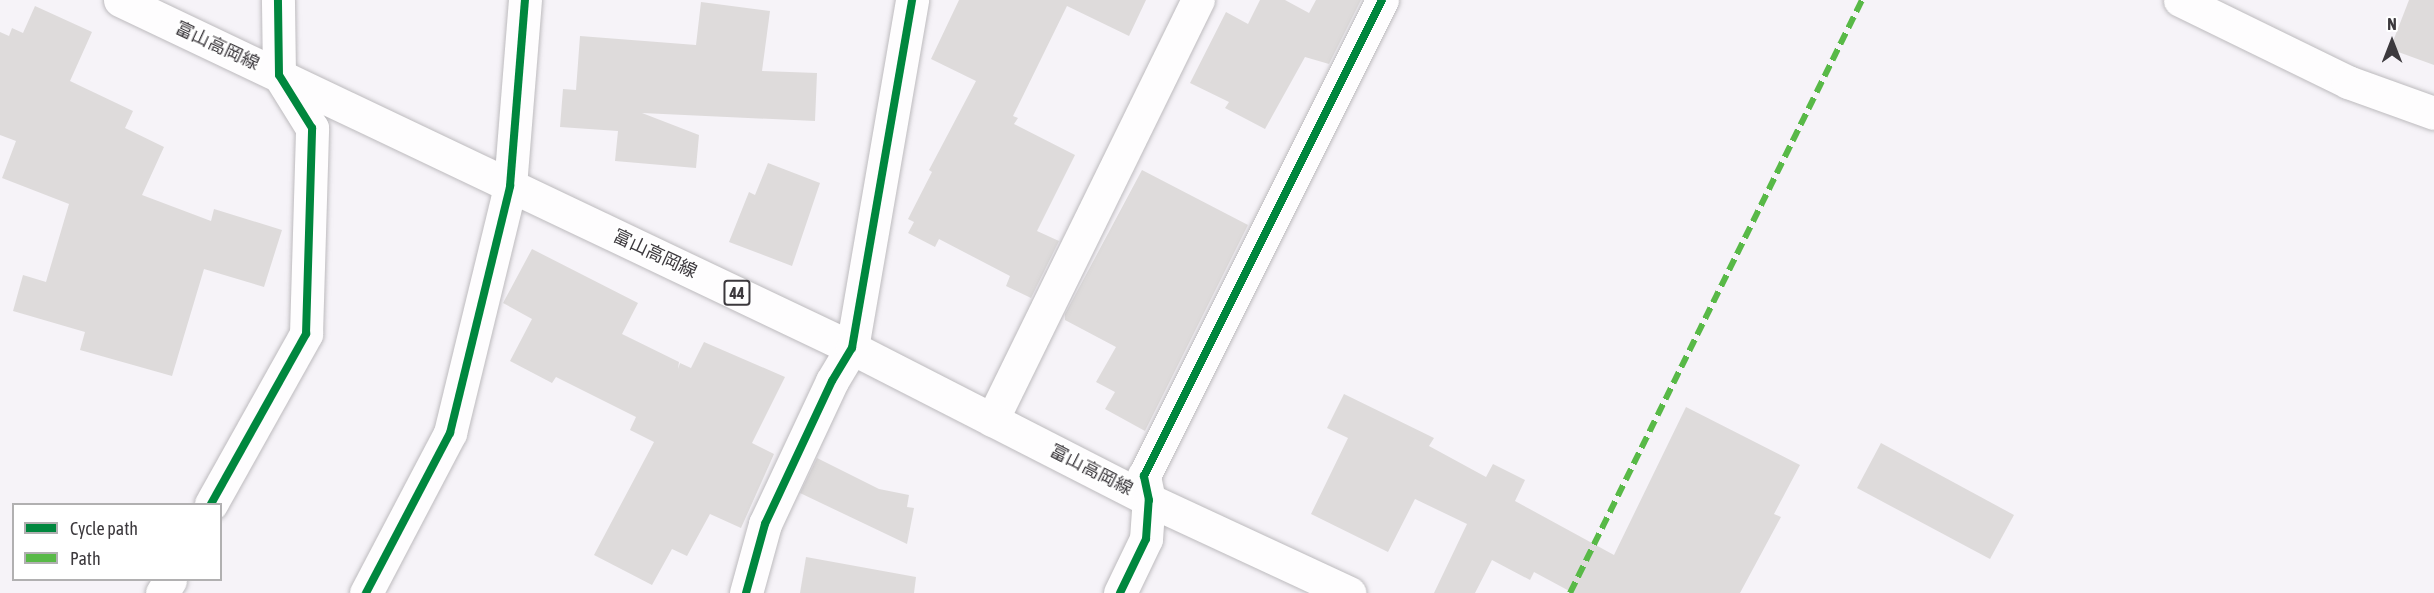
<!DOCTYPE html>
<html>
<head>
<meta charset="utf-8">
<style>
  body { margin:0 }
  #map { position:relative; width:2434px; height:593px; overflow:hidden; background:#f6f3f8; font-family:"Asap Condensed","Noto Sans JP",sans-serif }
  div>[style] { position:absolute }
  .building>* { inset:0; background:#dedbdb }
  .roads { filter:drop-shadow(0 0 2px #bdbbbe) drop-shadow(0 0 2px #bdbbbe) }
  .street>* { height:33px; margin:-16.5px; padding:0 16.5px; transform-origin:16.5px; border-radius:16.5px; background:#fefdfe }
  .primary>* { height:33px; margin:-16.5px; padding:0 16.5px; transform-origin:16.5px; border-radius:16.5px; background:#fefdfe }
  .quiet>* { height:6px; margin-top:-3px; transform-origin:0; background:repeating-linear-gradient(90deg,#58b947 0 12px,transparent 0 18px) }
  .cycleway>* { height:8px; margin:-4px; padding:0 4px; transform-origin:4px; border-radius:4px; background:#00873e }
  span { translate:-50% -50%; white-space:nowrap; text-align:center; line-height:1.15; -webkit-text-stroke:4.5px #fff; paint-order:stroke }
  .shield-label span { padding:2px 4px; background:#fff; border:2px solid; border-radius:4px; -webkit-text-stroke-width:0 }
  .shield-label { font-size:16px; color:#3c393d; font-weight:700 }
  .street-label { font-size:18px; color:#3c393d }
  .legend { position:absolute; left:12px; top:503px; width:210px; height:78px; box-sizing:border-box; background:#fff; border:2px solid #b1b0b1; margin:0; padding:8px 10px; list-style:none; font-size:18px; color:#3c393d }
  .legend li { display:flex; align-items:center; gap:12px; height:30px }
  .legend b { width:30px; border:2px solid #b1b0b1 }
  .north { position:absolute; left:2362px; top:12px; width:60px; height:60px; -webkit-text-stroke:4px #fff; paint-order:stroke; rotate:0deg; font-size:16px; font-weight:700; line-height:24px; text-align:center; color:#3c393d }
  .north::after { content:''; display:block; margin:auto; width:21px; height:27px; background:#3c393d; clip-path:polygon(50% 0,100% 100%,50% 72%,0 100%) }
</style>
</head>
<body>
<div id="map">
  <div class="building">
    <i style="clip-path:polygon(959px 0,1146px 0,1129px 36px,1067px 6px,1013px 116px,1018px 118px,1014px 124px,1075px 155px,1037px 231px,1059px 241px,1031px 298px,1006px 286px,1010px 276px,939px 239px,935px 247px,908px 233px,914px 222px,908px 219px,932px 172px,929px 170px,976px 81px,931px 59px)"></i>
    <i style="clip-path:polygon(1260px 0,1285px 0,1309px 13px,1316px 0,1361px 0,1329px 64px,1305px 57px,1265px 129px,1225px 108px,1229px 102px,1190px 83px,1226px 12px,1248px 24px)"></i>
    <i style="clip-path:polygon(2409px 0,2434px 0,2434px 65px,2390px 49px)"></i>
    <i style="clip-path:polygon(701px 2px,770px 11px,762px 71px,817px 73px,815px 121px,642px 113px,699px 135px,696px 168px,615px 161px,618px 131px,560px 127px,563px 89px,576px 90px,580px 36px,696px 45px)"></i>
    <i style="clip-path:polygon(35px 6px,92px 32px,70px 81px,133px 111px,125px 128px,164px 147px,142px 195px,211px 221px,214px 209px,282px 230px,264px 287px,204px 269px,172px 376px,80px 350px,85px 332px,13px 311px,23px 275px,46px 282px,69px 204px,2px 178px,16px 141px,0 135px,0 32px,9px 36px,12px 28px,23px 33px)"></i>
    <i style="clip-path:polygon(768px 163px,820px 183px,792px 266px,729px 242px,749px 192px,755px 195px)"></i>
    <i style="clip-path:polygon(1142px 170px,1248px 225px,1145px 431px,1105px 409px,1115px 392px,1096px 382px,1116px 347px,1065px 320px,1065px 314px)"></i>
    <i style="clip-path:polygon(532px 249px,638px 303px,622px 334px,679px 362px,678px 369px,680px 363px,691px 368px,704px 342px,785px 377px,752px 443px,774px 454px,741px 528px,710px 514px,687px 556px,672px 549px,652px 585px,594px 555px,654px 442px,630px 430px,636px 417px,556px 377px,552px 383px,510px 361px,532px 319px,503px 303px)"></i>
    <i style="clip-path:polygon(1344px 394px,1434px 438px,1429px 446px,1486px 477px,1493px 464px,1525px 480px,1515px 501px,1614px 555px,1686px 407px,1800px 465px,1774px 514px,1781px 517px,1740px 593px,1573px 593px,1534px 572px,1530px 580px,1492px 560px,1475px 593px,1434px 593px,1467px 524px,1415px 499px,1388px 552px,1311px 514px,1348px 438px,1327px 428px)"></i>
    <i style="clip-path:polygon(1881px 443px,2014px 515px,1990px 559px,1857px 488px)"></i>
    <i style="clip-path:polygon(817px 458px,879px 489px,909px 495px,907px 507px,914px 508px,907px 544px,800px 493px)"></i>
    <i style="clip-path:polygon(806px 557px,916px 577px,914px 593px,800px 593px)"></i>
  </div>
  <div class="roads">
    <div class="street">
      <i style="left:2180px;top:0;width:187px;rotate:26deg"></i>
      <i style="left:2348px;top:82px;width:91px;rotate:19.8deg"></i>
      <i style="left:992px;top:420px;width:468px;rotate:-63.9deg"></i>
      <i style="left:211px;top:504px;width:195px;rotate:-60.8deg"></i>
      <i style="left:306px;top:334px;width:206px;rotate:-88.3deg"></i>
      <i style="left:312px;top:128px;width:62px;rotate:-121.9deg"></i>
      <i style="left:279px;top:75px;width:75px;rotate:-90.8deg"></i>
      <i style="left:162px;top:593px;width:15px;rotate:-58deg"></i>
      <i style="left:366px;top:593px;width:181px;rotate:-62.3deg"></i>
      <i style="left:450px;top:433px;width:254px;rotate:-76.3deg"></i>
      <i style="left:510px;top:186px;width:187px;rotate:-85.4deg"></i>
      <i style="left:746px;top:593px;width:72px;rotate:-74.6deg"></i>
      <i style="left:765px;top:524px;width:158px;rotate:-64.9deg"></i>
      <i style="left:832px;top:381px;width:39px;rotate:-59deg"></i>
      <i style="left:852px;top:348px;width:353px;rotate:-80.2deg"></i>
      <i style="left:1120px;top:593px;width:60px;rotate:-64.3deg"></i>
      <i style="left:1146px;top:539px;width:39px;rotate:-86deg"></i>
      <i style="left:1149px;top:500px;width:25px;rotate:-102deg"></i>
      <i style="left:1144px;top:476px;width:532px;rotate:-63.43deg"></i>
    </div>
    <div class="primary">
      <i style="left:120px;top:0;width:811px;rotate:25.43deg"></i>
      <i style="left:852px;top:348px;width:334px;rotate:27.1deg"></i>
      <i style="left:1149px;top:500px;width:221px;rotate:24.9deg"></i>
    </div>
  </div>
  <div class="quiet">
    <i style="left:1570px;top:593px;width:661px;rotate:-63.78deg"></i>
  </div>
  <div class="cycleway">
    <i style="left:211px;top:504px;width:195px;rotate:-60.8deg"></i>
    <i style="left:306px;top:334px;width:206px;rotate:-88.3deg"></i>
    <i style="left:312px;top:128px;width:62px;rotate:-121.9deg"></i>
    <i style="left:279px;top:75px;width:75px;rotate:-90.8deg"></i>
    <i style="left:366px;top:593px;width:181px;rotate:-62.3deg"></i>
    <i style="left:450px;top:433px;width:254px;rotate:-76.3deg"></i>
    <i style="left:510px;top:186px;width:187px;rotate:-85.4deg"></i>
    <i style="left:746px;top:593px;width:72px;rotate:-74.6deg"></i>
    <i style="left:765px;top:524px;width:158px;rotate:-64.9deg"></i>
    <i style="left:832px;top:381px;width:39px;rotate:-59deg"></i>
    <i style="left:852px;top:348px;width:353px;rotate:-80.2deg"></i>
    <i style="left:1120px;top:593px;width:60px;rotate:-64.3deg"></i>
    <i style="left:1146px;top:539px;width:39px;rotate:-86deg"></i>
    <i style="left:1149px;top:500px;width:25px;rotate:-102deg"></i>
    <i style="left:1144px;top:476px;width:532px;rotate:-63.43deg"></i>
  </div>
  <div class="shield-label">
    <span style="left:737px;top:293px">44</span>
  </div>
  <div class="street-label">
    <span style="left:217px;top:46px;rotate:25deg">富山高岡線</span>
    <span style="left:655px;top:254px;rotate:25deg">富山高岡線</span>
    <span style="left:1091px;top:470px;rotate:27deg">富山高岡線</span>
  </div>
  <ul class="legend">
  <li><b style="height:8px;background:#00873e"></b>Cycle path</li>
  <li><b style="height:8px;background:#58b947"></b>Path</li>
  </ul>
  <div class="north">N</div>
</div>
</body>
</html>
